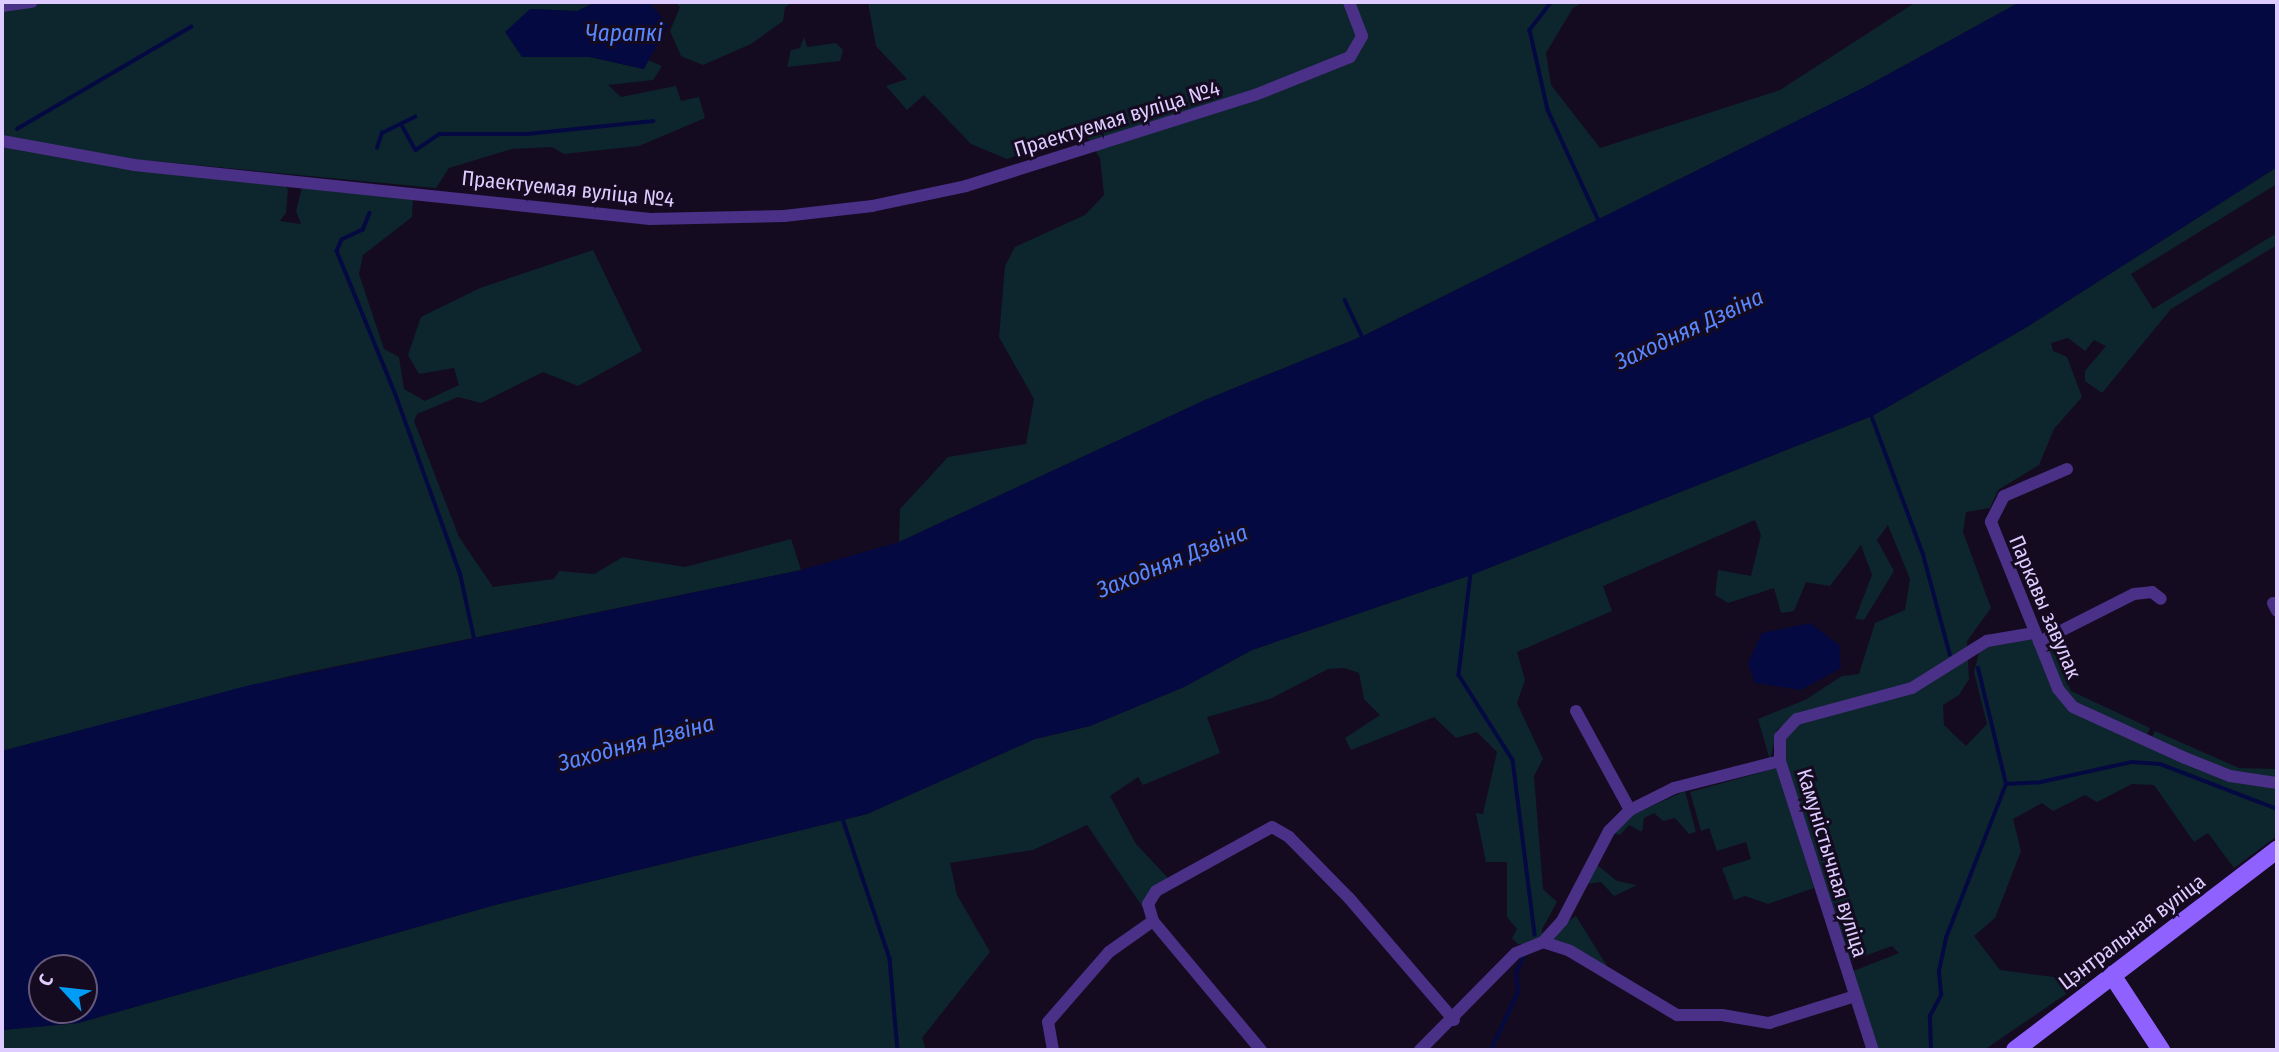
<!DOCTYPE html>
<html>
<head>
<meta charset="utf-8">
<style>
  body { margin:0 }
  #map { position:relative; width:2279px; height:1052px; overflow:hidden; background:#140b21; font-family:"Fira Sans Condensed",sans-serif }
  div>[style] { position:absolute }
  .green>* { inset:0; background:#0d252c }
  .water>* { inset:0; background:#040a41 }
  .stream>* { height:3.5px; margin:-1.75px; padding:0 1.75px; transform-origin:1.75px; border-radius:1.75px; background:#040a41 }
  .street>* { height:12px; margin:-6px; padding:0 6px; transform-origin:6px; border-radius:6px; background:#4a3086 }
  .secondary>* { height:18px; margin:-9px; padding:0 9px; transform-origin:9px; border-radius:9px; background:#8f62ff }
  span { translate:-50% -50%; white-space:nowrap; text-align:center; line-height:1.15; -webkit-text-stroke:6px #140b21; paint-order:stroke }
  .street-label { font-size:21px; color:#decbff }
  .water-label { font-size:23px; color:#5987ff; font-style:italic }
  .frame { position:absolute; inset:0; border:4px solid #decbff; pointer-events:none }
  .north { position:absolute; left:28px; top:954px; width:70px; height:70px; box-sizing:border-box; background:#140b21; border:2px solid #65587a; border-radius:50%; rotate:297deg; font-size:19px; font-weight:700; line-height:28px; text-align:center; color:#decbff }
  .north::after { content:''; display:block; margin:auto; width:24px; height:32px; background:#009df6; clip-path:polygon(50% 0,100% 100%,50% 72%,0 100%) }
</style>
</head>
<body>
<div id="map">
  <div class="green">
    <i style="clip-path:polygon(2px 2px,596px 2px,577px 11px,530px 9px,522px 57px,590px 57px,643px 69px,648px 60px,662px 66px,653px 80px,608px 85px,621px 97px,676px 86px,681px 101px,699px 97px,705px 118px,639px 146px,564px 154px,552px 147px,512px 149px,449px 168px,436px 188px,132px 159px,2px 135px)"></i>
    <i style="clip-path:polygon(675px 2px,793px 2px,785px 7px,783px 21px,751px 44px,703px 65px,681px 56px,670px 31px,680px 7px)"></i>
    <i style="clip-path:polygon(868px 2px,1584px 2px,1573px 8px,1546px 53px,1551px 85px,1600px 148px,1780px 90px,1916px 2px,2020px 2px,1865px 87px,1363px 336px,1205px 400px,899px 542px,900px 509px,948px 457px,1026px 444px,1034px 399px,999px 337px,1005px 266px,1015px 247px,1085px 215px,1104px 195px,1100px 158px,1083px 131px,1007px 159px,971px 144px,924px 95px,907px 110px,886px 86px,907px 79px,876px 46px)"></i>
    <i style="clip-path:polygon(804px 37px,807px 47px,836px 43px,843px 50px,840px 61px,787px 67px,791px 50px,800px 48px)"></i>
    <i style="clip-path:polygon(2px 146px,283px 183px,288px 189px,286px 213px,280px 221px,301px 224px,296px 211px,302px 187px,413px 197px,412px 217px,363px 255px,359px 274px,384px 349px,399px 357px,404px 389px,425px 401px,459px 385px,454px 368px,419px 374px,408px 355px,421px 317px,480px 288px,593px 250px,642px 351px,578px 386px,543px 372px,481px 403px,458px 397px,417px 414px,414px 421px,459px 537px,493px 587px,554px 579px,559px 571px,594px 574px,623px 557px,685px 567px,791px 539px,801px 570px,289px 676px,2px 751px)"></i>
    <i style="clip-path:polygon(2277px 167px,2277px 184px,2131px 274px,2153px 309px,2277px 233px,2277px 245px,2171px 309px,2102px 393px,2085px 381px,2085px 371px,2106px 346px,2094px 340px,2085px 351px,2068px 338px,2051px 343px,2053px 351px,2067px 357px,2082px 397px,2054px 429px,2039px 465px,1998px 490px,1990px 508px,1966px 512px,1963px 532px,1991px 608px,1967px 641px,1969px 679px,1959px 695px,1943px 705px,1944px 725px,1966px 746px,1987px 724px,1974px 672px,1979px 653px,1988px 645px,2032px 639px,2063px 701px,2217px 776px,2277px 786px,2277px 836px,2234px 868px,2208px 833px,2194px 842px,2154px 785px,2132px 784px,2097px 802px,2085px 795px,2053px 811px,2042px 803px,2013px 819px,2021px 851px,1995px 918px,1974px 936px,2000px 970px,2085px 981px,1984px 1050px,1879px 1050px,1851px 972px,1899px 953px,1892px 946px,1848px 962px,1783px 760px,1788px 721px,1777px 730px,1770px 760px,1758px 719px,1805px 700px,1842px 676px,1859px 674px,1875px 623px,1905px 610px,1910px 579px,1888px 525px,1877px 540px,1894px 571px,1864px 620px,1855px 619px,1872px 575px,1861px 545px,1830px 586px,1806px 582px,1794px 611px,1781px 613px,1774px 588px,1728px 603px,1715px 595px,1718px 570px,1751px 576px,1761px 535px,1755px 520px,1603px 586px,1612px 611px,1517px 652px,1525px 680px,1517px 703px,1543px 759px,1534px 776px,1543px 889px,1557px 902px,1542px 929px,1543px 938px,1576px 916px,1610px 971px,1569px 948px,1518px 944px,1512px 938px,1517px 929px,1507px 917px,1507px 862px,1486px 862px,1476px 813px,1483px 814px,1497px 752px,1477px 732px,1456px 738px,1434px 717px,1351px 750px,1345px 738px,1380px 715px,1364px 699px,1359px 673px,1344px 668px,1328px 669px,1270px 699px,1207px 717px,1220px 753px,1143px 785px,1138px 777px,1110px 796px,1136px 844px,1169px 879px,1144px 909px,1087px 825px,1033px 850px,950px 863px,957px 895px,990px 952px,922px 1038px,926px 1050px,2px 1050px,2px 1030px,78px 1023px,495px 905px,867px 814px,1035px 739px,1090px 726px,1184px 687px,1252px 650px,1471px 575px,1872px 416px,2027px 327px)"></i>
    <i style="clip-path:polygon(2064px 632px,2057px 654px,2071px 691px,2150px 728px,2147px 735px,2066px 697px,2046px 649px)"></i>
    <i style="clip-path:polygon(2155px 731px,2239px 768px,2277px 769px,2277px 780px,2231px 773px,2152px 737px)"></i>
    <i style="clip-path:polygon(1777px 768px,1814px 888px,1768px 904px,1745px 896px,1734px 900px,1722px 868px,1751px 859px,1746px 842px,1717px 851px,1709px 828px,1701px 831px,1690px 792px)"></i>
    <i style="clip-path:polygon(1685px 791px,1696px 832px,1689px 834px,1675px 818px,1663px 821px,1654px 813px,1644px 818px,1642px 832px,1629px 825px,1620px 835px,1611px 832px,1621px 820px)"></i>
    <i style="clip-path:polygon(1596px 864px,1617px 881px,1637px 885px,1614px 896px,1601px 882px,1585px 884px)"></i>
  </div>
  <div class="water">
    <i style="clip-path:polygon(596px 2px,649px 2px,668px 25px,644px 69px,590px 57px,522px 57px,505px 32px,530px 9px,577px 11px)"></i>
    <i style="clip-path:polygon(evenodd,2020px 2px,2277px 2px,2277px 167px,2027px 327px,1872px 416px,1471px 575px,1252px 650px,1184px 687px,1090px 726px,1035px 739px,867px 814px,495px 905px,78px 1023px,2px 1030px,2px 751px,250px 685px,801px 570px,899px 542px,1205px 400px,1363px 336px,1865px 87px,2020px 2px,42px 968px,84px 968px,84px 1010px,42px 1010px,42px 968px)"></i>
    <i style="clip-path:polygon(1810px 623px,1839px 645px,1841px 668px,1801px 690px,1755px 683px,1748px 663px,1762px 633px)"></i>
  </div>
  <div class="stream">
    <i style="left:1552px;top:2px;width:36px;rotate:128deg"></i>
    <i style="left:1530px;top:30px;width:82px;rotate:77.3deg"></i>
    <i style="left:1548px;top:110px;width:122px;rotate:65.3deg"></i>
    <i style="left:403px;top:127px;width:26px;rotate:61deg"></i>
    <i style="left:416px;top:150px;width:29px;rotate:-34deg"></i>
    <i style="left:440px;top:134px;width:87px"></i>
    <i style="left:527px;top:134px;width:127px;rotate:-5.9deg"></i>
    <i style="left:17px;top:129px;width:202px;rotate:-30.4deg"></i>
    <i style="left:377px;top:148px;width:16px;rotate:-72deg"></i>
    <i style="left:382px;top:133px;width:37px;rotate:-26deg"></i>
    <i style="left:370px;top:213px;width:18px;rotate:112deg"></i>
    <i style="left:363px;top:230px;width:23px;rotate:155deg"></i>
    <i style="left:342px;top:240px;width:12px;rotate:114deg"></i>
    <i style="left:337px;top:251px;width:156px;rotate:67.7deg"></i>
    <i style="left:396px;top:395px;width:192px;rotate:70.2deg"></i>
    <i style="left:461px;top:576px;width:66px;rotate:77.8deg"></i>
    <i style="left:1345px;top:300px;width:44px;rotate:64.6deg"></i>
    <i style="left:1871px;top:414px;width:148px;rotate:69.5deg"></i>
    <i style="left:1923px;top:553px;width:105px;rotate:75deg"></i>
    <i style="left:1471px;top:573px;width:103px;rotate:96.7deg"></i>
    <i style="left:1459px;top:675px;width:101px;rotate:57.6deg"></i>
    <i style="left:1513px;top:760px;width:176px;rotate:82.8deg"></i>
    <i style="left:2007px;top:784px;width:34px;rotate:-3deg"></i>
    <i style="left:2041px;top:782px;width:93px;rotate:-12.4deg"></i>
    <i style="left:2132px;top:762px;width:28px;rotate:4deg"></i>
    <i style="left:2160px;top:764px;width:125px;rotate:21deg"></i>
    <i style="left:842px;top:816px;width:151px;rotate:71.4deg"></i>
    <i style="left:890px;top:959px;width:91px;rotate:85deg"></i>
    <i style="left:1491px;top:1050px;width:64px;rotate:-65deg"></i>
    <i style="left:1518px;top:992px;width:19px;rotate:-96deg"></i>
    <i style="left:1516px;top:973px;width:20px;rotate:-66deg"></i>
    <i style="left:1931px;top:1050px;width:34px;rotate:-92deg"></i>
    <i style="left:1930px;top:1016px;width:24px;rotate:-62deg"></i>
    <i style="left:1941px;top:995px;width:24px;rotate:-95deg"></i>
    <i style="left:1939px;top:971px;width:34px;rotate:-78deg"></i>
    <i style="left:1946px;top:938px;width:165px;rotate:-68.7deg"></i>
    <i style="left:2006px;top:784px;width:119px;rotate:-103.6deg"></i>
  </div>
  <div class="street">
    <i style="left:2px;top:6px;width:30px;rotate:-8deg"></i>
    <i style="left:2px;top:141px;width:134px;rotate:10.3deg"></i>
    <i style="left:134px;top:165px;width:519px;rotate:5.97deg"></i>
    <i style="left:650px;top:219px;width:134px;rotate:-1.3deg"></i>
    <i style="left:784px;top:216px;width:89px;rotate:-6.5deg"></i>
    <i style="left:872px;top:206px;width:96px;rotate:-12deg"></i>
    <i style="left:966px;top:186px;width:303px;rotate:-17.5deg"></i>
    <i style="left:1255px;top:95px;width:102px;rotate:-21.8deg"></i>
    <i style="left:1350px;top:57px;width:24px;rotate:-60deg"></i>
    <i style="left:1362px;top:36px;width:36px;rotate:-111deg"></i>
    <i style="left:2067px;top:469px;width:69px;rotate:156.8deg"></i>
    <i style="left:2004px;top:496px;width:29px;rotate:117deg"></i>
    <i style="left:1991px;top:522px;width:180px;rotate:68.1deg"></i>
    <i style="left:2058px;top:689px;width:23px;rotate:50deg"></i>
    <i style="left:2073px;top:707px;width:123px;rotate:24.5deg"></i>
    <i style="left:2185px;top:758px;width:48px;rotate:21.8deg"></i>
    <i style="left:2230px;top:776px;width:48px;rotate:8.5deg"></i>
    <i style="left:2273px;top:603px;width:9px;rotate:63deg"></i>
    <i style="left:2039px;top:642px;width:106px;rotate:-26.8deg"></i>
    <i style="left:2134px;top:594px;width:18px;rotate:-6deg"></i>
    <i style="left:2152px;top:592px;width:11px;rotate:38deg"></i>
    <i style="left:1576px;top:711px;width:113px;rotate:61.4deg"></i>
    <i style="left:1630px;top:810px;width:49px;rotate:-26.6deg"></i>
    <i style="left:1674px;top:788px;width:109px;rotate:-14.3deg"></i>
    <i style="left:1780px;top:761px;width:304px;rotate:72.2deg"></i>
    <i style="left:1780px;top:761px;width:24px;rotate:-90deg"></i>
    <i style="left:1780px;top:737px;width:25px;rotate:-47deg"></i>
    <i style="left:1797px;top:719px;width:119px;rotate:-15.1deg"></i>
    <i style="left:1912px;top:688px;width:89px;rotate:-32.1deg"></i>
    <i style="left:1987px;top:641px;width:48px;rotate:-9.7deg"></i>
    <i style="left:1153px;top:921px;width:168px;rotate:50.1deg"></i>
    <i style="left:1543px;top:942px;width:28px;rotate:-48deg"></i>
    <i style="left:1562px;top:921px;width:102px;rotate:-62.4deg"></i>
    <i style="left:1609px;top:831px;width:30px;rotate:-45deg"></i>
    <i style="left:1053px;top:1050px;width:28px;rotate:-100deg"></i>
    <i style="left:1048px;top:1022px;width:93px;rotate:-48.9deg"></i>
    <i style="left:1109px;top:952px;width:54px;rotate:-35.2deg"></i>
    <i style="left:1153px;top:921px;width:18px;rotate:-106deg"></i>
    <i style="left:1148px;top:904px;width:15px;rotate:-58deg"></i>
    <i style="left:1156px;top:891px;width:132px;rotate:-28.9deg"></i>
    <i style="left:1272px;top:827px;width:20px;rotate:30deg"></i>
    <i style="left:1289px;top:837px;width:86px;rotate:45.5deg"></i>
    <i style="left:1349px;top:898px;width:161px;rotate:49.3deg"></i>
    <i style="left:1420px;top:1050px;width:136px;rotate:-45.3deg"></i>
    <i style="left:1516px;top:953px;width:29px;rotate:-22deg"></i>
    <i style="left:1543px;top:942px;width:28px;rotate:18deg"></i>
    <i style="left:1570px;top:951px;width:125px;rotate:30.9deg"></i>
    <i style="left:1677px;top:1015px;width:45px"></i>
    <i style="left:1722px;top:1015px;width:48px;rotate:9.7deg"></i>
    <i style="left:1769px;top:1023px;width:87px;rotate:-17.4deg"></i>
  </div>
  <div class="secondary">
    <i style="left:2112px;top:975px;width:90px;rotate:56.8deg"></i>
    <i style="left:2015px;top:1050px;width:330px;rotate:-37.4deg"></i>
  </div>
  <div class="street-label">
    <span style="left:1117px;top:119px;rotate:-17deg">Праектуемая вуліца №4</span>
    <span style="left:568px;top:189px;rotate:6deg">Праектуемая вуліца №4</span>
    <span style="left:2045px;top:607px;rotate:67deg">Паркавы завулак</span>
    <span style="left:1832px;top:863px;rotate:73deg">Камуністычная вуліца</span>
    <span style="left:2132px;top:932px;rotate:-37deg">Цэнтральная вуліца</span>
  </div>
  <div class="water-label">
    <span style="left:624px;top:33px">Чарапкі</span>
    <span style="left:1689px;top:329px;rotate:-25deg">Заходняя Дзвіна</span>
    <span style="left:1172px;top:561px;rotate:-22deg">Заходняя Дзвіна</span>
    <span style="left:636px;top:743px;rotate:-15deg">Заходняя Дзвіна</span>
  </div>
  <div class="frame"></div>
  <div class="north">С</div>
</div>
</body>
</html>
